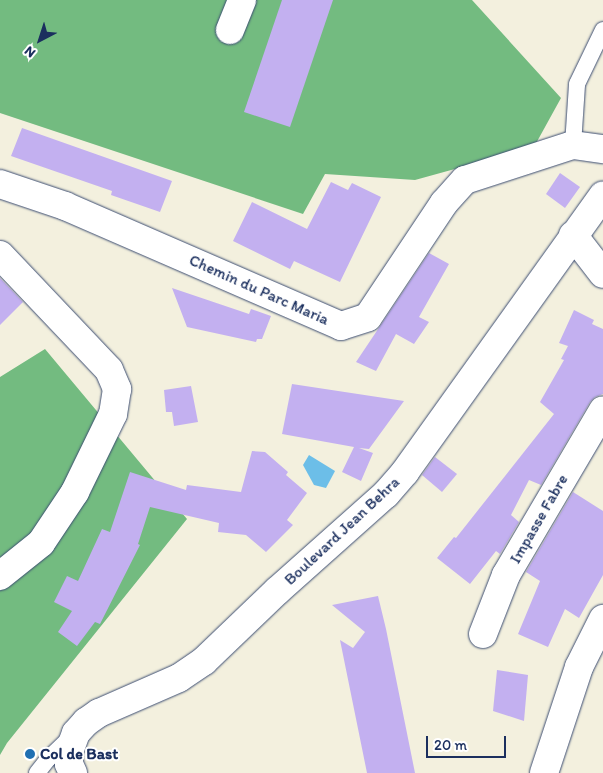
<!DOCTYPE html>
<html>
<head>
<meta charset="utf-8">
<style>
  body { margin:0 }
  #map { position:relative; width:603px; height:773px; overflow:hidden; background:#f3f0de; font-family:Itim,sans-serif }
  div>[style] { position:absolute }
  .forest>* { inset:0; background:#73bb80 }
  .water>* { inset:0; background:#6cbee8 }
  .building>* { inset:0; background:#c3b0f0 }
  .roads { filter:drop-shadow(0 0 1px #3b4c71) drop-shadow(0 0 1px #3b4c71) }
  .lane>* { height:16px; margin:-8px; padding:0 8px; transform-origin:8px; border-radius:8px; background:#fff }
  .street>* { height:28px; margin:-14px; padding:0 14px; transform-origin:14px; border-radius:14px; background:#fff }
  .dots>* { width:14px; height:14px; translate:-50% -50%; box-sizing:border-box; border:2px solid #fff; border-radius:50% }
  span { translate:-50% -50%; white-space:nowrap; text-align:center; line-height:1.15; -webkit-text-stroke:4px #fff; paint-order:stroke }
  .street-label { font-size:16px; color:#1b2f5e }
  .poi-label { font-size:16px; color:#1b2f5e; font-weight:700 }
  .left { translate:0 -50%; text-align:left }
  .north { position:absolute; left:15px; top:15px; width:50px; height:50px; -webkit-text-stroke:4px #fff; paint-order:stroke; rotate:220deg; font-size:14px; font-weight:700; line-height:20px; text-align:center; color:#1b2f5e }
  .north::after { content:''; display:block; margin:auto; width:18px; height:22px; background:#1b2f5e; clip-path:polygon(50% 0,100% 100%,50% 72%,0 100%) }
  .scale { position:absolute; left:426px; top:736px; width:80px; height:22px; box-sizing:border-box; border:2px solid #1b2f5e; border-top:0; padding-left:6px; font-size:15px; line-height:18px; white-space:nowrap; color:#1b2f5e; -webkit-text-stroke:4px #fff; paint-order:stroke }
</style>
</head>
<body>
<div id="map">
  <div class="forest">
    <i style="clip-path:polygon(0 0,472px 0,561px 98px,534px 147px,415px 180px,325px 174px,303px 214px,0 113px)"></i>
    <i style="clip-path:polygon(45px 349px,187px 519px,7px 743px,0 755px,0 377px)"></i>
  </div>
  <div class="water">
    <i style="clip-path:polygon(309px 455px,335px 471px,326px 488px,314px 485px,303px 465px)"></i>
  </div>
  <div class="building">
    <i style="clip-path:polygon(282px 0,333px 0,290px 127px,244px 112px)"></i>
    <i style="clip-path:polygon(22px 128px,172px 181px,160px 212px,111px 195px,112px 191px,11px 156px)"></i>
    <i style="clip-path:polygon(560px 173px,580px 187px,565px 208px,546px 194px)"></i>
    <i style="clip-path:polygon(331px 182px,348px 190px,352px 183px,381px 197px,340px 282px,294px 261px,290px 269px,233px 241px,252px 202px,307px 229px)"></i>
    <i style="clip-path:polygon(429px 253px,449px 264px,419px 317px,429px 322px,414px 344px,396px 334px,376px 371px,356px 362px)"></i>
    <i style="clip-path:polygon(0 278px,23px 302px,0 325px)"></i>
    <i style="clip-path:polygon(172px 288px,249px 314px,251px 309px,271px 316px,262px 339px,257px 339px,256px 342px,187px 327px)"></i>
    <i style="clip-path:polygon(574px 310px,594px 320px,592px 324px,603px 329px,603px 394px,595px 397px,590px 402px,541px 485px,529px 480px,511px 515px,519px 522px,500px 554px,496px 551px,470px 584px,437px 558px,454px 537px,456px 538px,554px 414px,540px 402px,564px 360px,561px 359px,568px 346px,559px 343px)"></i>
    <i style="clip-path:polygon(292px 384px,404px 401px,369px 449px,359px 448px,373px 453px,361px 481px,342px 472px,354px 447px,282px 434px)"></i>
    <i style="clip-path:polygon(191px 386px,198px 422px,174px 426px,172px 412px,166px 412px,164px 390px)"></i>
    <i style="clip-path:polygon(252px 451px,265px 452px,288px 472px,286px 475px,307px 493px,287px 520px,293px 525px,266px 552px,246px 535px,218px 532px,219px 523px,150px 507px,138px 544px,140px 545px,100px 624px,95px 622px,77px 646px,58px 632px,72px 611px,54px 602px,67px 576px,78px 581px,102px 529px,110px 532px,130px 472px,186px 490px,187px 485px,241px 492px)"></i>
    <i style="clip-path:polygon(435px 457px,457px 474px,442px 492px,422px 475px)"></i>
    <i style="clip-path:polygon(573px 492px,603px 511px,603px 575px,579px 618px,565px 609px,548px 647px,518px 634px,540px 581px,526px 572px)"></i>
    <i style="clip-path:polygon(378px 596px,386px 629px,415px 773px,367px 773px,340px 640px,353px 648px,365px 632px,332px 605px)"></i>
    <i style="clip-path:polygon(497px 670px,528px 675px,524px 721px,493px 711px)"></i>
  </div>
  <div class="roads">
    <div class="lane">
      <i style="left:573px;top:145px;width:61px;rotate:-86.2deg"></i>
      <i style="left:577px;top:84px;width:60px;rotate:-64.3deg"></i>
      <i style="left:37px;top:773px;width:18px;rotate:-52deg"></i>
      <i style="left:48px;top:759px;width:30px;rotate:-44deg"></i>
    </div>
    <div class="street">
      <i style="left:230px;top:30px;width:32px;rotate:-68deg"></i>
      <i style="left:0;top:184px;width:69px;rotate:18.7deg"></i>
      <i style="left:65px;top:206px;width:301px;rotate:23.5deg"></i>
      <i style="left:341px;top:326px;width:28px;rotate:-18deg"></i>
      <i style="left:368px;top:317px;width:137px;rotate:-56.3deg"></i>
      <i style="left:444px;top:203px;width:31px;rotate:-48deg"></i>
      <i style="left:465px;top:180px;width:114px;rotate:-18deg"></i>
      <i style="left:573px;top:145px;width:30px;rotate:8deg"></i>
      <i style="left:573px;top:235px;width:49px;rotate:52.4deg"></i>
      <i style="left:0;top:255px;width:158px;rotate:46.5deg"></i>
      <i style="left:109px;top:370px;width:21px;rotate:67deg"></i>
      <i style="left:117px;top:389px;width:25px;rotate:99deg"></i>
      <i style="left:113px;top:414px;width:87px;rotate:116deg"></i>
      <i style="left:75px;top:492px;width:61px;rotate:123.7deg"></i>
      <i style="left:41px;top:543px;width:53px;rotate:141.2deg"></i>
      <i style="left:483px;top:634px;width:63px;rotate:-68.7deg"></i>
      <i style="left:506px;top:575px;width:191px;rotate:-59.5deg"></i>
      <i style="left:73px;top:773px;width:10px;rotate:-114deg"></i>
      <i style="left:69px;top:764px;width:12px;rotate:-90deg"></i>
      <i style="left:69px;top:752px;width:20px;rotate:-70deg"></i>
      <i style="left:76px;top:733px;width:15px;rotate:-48deg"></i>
      <i style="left:86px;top:722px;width:16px;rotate:-35deg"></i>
      <i style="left:99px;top:713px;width:87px;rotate:-23.6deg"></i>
      <i style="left:179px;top:678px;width:30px;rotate:-34deg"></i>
      <i style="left:204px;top:661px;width:101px;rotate:-43.8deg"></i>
      <i style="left:277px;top:591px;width:146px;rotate:-41.7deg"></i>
      <i style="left:386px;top:494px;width:29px;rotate:-49deg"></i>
      <i style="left:405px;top:472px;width:340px;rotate:-54.4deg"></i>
      <i style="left:544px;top:773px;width:112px;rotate:-71.7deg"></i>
      <i style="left:579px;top:667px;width:54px;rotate:-63.4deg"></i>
    </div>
  </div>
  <div class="dots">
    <i style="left:30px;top:754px;background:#1f6fb2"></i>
  </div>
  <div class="street-label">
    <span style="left:259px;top:290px;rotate:24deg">Chemin du Parc Maria</span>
    <span style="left:539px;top:519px;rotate:-60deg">Impasse Fabre</span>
    <span style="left:342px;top:531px;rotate:-43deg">Boulevard Jean Behra</span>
  </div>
  <div class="poi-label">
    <span class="left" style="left:40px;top:754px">Col de Bast</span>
  </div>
  <div class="north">N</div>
  <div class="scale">20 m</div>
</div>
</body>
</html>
